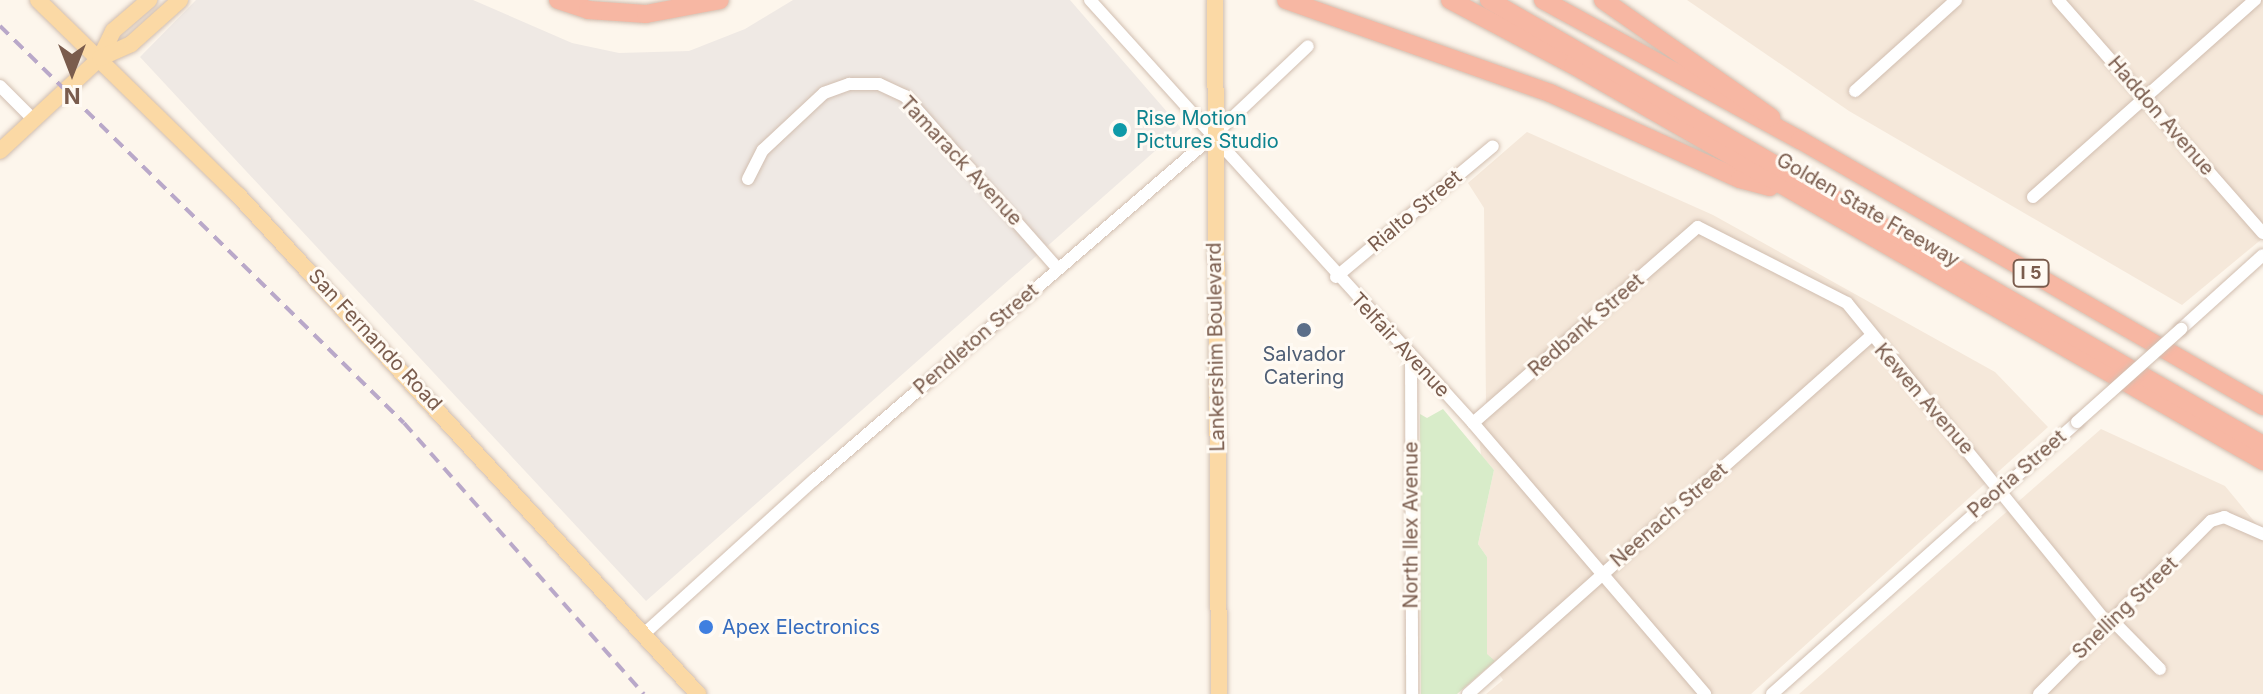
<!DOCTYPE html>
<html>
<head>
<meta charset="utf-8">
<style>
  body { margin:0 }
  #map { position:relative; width:2263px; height:694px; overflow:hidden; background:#fdf6ec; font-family:Inter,sans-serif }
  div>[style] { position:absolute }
  .residential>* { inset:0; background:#f5e8da }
  .industrial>* { inset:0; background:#efe9e4 }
  .green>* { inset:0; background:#d8ecc9 }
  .roads { filter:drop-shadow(0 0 2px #d1beb0) drop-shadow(0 0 2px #d1beb0) }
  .minor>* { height:12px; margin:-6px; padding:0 6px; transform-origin:6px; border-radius:6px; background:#fff }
  .major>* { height:16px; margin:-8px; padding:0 8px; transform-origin:8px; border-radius:8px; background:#fbd9a5 }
  .highway>* { height:18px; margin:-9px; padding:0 9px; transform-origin:9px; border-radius:9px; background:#f7b7a3 }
  .rail>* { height:4px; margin-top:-2px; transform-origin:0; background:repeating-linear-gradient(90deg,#b9a8c9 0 12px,transparent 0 20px) }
  .bridges { filter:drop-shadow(0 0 2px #d1beb0) drop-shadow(0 0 2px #d1beb0) }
  .minor-bridge>* { height:12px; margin:-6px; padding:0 6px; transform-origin:6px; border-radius:6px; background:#fff }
  .dots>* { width:22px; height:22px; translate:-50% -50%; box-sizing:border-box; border:4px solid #fffaf3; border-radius:50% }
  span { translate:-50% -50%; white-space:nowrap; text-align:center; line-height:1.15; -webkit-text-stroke:6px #fffaf3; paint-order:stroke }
  .shield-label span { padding:2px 6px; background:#fffaf3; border:2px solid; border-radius:6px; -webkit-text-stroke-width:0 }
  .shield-label { font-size:18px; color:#7a5c4d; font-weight:700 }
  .street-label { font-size:20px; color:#7a5c4d }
  .culture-label { font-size:20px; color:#0d838f }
  .left { translate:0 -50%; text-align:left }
  .service-label { font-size:20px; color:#4e5e75 }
  .shop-label { font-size:20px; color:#366cbe }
  .north { position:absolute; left:32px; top:32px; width:80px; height:80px; -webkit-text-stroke:6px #fffaf3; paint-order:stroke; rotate:180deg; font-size:22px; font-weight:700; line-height:32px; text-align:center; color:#7a5c4d }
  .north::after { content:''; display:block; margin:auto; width:28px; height:36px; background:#7a5c4d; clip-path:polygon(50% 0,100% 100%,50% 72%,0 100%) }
</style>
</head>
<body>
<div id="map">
  <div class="residential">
    <i style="clip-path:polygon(1687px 0,2263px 0,2263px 238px,2182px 305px,1849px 111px)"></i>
    <i style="clip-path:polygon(1527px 132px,1713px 215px,1995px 372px,2048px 427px,1751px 694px,1486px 694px,1503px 680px,1487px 655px,1487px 557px,1478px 544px,1494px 470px,1481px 455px,1476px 411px,1486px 404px,1484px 208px,1468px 183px)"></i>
    <i style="clip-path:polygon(2101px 429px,2225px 486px,2263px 532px,2263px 694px,1799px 694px)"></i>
  </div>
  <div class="industrial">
    <i style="clip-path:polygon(196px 0,473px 0,572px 43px,619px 53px,689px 51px,745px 29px,793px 0,1070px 0,1181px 128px,646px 601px,140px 57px)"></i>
  </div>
  <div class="green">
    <i style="clip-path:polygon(1443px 409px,1494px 470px,1478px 544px,1487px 557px,1487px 654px,1495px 661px,1457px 694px,1421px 694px,1420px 414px,1427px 418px)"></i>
  </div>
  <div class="roads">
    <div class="minor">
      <i style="left:1090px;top:0;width:571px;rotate:47.84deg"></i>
      <i style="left:1473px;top:423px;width:357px;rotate:49.4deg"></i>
      <i style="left:2058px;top:0;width:310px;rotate:48.7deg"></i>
      <i style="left:0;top:86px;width:48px;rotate:45deg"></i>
      <i style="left:1855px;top:91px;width:136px;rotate:-42deg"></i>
      <i style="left:748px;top:179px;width:33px;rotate:-63deg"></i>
      <i style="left:763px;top:150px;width:83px;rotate:-43.1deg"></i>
      <i style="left:824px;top:93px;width:27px;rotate:-20deg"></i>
      <i style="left:849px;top:84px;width:30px"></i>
      <i style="left:879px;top:84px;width:29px;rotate:25deg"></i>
      <i style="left:905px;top:96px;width:230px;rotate:48.5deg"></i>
      <i style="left:2033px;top:197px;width:297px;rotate:-41.6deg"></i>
      <i style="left:1336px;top:277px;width:204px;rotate:-39.8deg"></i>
      <i style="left:2181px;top:329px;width:110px;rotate:-42.1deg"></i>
      <i style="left:1411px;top:357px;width:337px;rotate:89.8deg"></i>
      <i style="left:1473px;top:423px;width:298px;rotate:-41.1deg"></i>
      <i style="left:1698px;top:227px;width:167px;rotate:27deg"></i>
      <i style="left:1847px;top:303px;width:412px;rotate:50.9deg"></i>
      <i style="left:2111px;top:619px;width:70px;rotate:45.6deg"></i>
      <i style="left:645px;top:633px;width:228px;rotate:-42.2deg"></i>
      <i style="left:814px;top:480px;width:528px;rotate:-40.78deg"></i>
      <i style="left:1214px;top:135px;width:129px;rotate:-43.4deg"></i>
      <i style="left:1468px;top:694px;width:539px;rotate:-41.62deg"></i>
      <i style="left:1772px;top:694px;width:409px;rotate:-41.7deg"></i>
      <i style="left:2039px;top:694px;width:244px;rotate:-45.2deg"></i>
      <i style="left:2211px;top:521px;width:14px;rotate:-17deg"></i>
      <i style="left:2224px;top:517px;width:43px;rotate:23.6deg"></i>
    </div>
    <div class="major">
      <i style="left:38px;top:0;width:279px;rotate:44.3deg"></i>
      <i style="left:238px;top:195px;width:679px;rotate:47.33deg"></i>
      <i style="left:1215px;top:0;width:694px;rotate:89.67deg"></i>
      <i style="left:100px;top:58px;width:30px;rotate:-64deg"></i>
      <i style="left:113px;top:31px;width:48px;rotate:-40.7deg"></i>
      <i style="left:0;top:151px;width:137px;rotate:-42.9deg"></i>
      <i style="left:100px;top:58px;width:34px;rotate:-24deg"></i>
      <i style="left:131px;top:44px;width:66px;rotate:-41.9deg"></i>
    </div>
    <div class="highway">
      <i style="left:558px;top:0;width:32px;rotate:18deg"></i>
      <i style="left:588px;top:10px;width:58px;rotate:3.9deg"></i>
      <i style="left:646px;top:14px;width:75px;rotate:-10.7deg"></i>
      <i style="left:1286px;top:0;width:280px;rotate:19.4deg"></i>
      <i style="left:1550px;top:93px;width:209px;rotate:24.4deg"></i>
      <i style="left:1740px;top:179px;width:31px;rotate:15deg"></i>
      <i style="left:1450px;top:0;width:139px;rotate:27.9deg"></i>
      <i style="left:1573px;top:65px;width:796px;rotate:29.85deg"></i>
      <i style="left:1489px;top:0;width:893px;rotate:29.9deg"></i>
      <i style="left:1543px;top:0;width:293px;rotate:28.6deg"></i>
      <i style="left:1800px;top:140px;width:534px;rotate:29.88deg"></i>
      <i style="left:1603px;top:0;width:205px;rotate:34.9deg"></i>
    </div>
  </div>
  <div class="rail">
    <i style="left:0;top:26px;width:566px;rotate:44.5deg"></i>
    <i style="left:404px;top:423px;width:362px;rotate:48.5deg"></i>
  </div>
  <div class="bridges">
    <div class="minor-bridge">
      <i style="left:2077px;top:422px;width:140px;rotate:-41.8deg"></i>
    </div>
  </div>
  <div class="dots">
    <i style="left:1120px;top:130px;background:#0f9aa8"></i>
    <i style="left:1304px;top:330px;background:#5c6f8a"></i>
    <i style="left:706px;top:627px;background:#3f7fe0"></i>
  </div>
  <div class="shield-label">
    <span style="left:2031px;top:273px">I 5</span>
  </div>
  <div class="street-label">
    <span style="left:2161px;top:116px;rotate:49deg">Haddon Avenue</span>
    <span style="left:961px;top:161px;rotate:47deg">Tamarack Avenue</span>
    <span style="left:1868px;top:210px;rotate:30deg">Golden State Freeway</span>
    <span style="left:1415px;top:211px;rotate:-40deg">Rialto Street</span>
    <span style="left:1586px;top:325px;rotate:-41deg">Redbank Street</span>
    <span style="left:976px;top:339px;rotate:-41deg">Pendleton Street</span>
    <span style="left:375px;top:340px;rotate:47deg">San Fernando Road</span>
    <span style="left:1400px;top:345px;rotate:47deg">Telfair Avenue</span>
    <span style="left:1216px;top:347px;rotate:-91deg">Lankershim Boulevard</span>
    <span style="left:1924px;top:399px;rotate:49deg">Kewen Avenue</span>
    <span style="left:2017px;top:474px;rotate:-41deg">Peoria Street</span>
    <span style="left:1669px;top:515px;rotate:-41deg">Neenach Street</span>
    <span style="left:1411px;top:525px;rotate:-90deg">North Ilex Avenue</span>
    <span style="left:2125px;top:608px;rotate:-44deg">Snelling Street</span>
  </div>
  <div class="culture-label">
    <span class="left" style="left:1136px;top:130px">Rise Motion<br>Pictures Studio</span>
  </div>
  <div class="service-label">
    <span style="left:1304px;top:366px">Salvador<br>Catering</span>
  </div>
  <div class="shop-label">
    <span class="left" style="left:722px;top:627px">Apex Electronics</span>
  </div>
  <div class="north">N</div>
</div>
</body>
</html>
